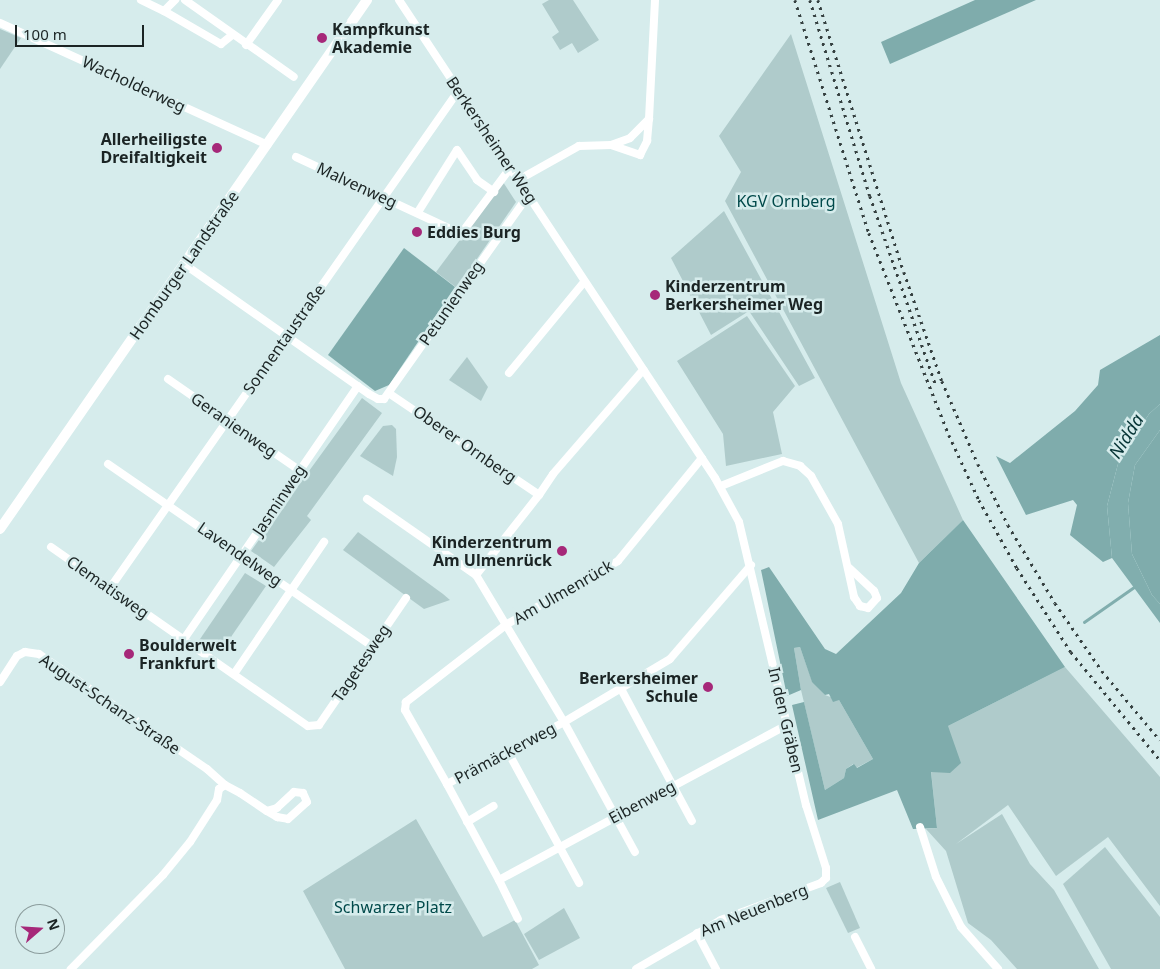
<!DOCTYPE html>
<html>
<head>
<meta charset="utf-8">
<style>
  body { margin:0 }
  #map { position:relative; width:1160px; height:969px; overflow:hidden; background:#d6ecec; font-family:"Noto Sans",sans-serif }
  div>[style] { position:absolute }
  .green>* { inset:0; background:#afcbcb }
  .forest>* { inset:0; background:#7facac }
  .water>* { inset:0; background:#81aeae }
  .stream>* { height:2.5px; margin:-1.25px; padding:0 1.25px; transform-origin:1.25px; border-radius:1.25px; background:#81aeae }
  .minor>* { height:8px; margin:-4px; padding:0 4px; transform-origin:4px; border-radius:4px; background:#fff }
  .tertiary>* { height:10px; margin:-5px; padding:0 5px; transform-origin:5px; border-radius:5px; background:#fff }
  .rail>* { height:2.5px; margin-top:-1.25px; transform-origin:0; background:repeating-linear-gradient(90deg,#354040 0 2.5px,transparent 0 7.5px) }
  .dots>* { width:14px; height:14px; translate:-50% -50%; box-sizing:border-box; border:2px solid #d6ecec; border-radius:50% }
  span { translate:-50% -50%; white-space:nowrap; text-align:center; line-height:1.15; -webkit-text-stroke:5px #d6ecec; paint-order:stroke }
  .poi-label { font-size:16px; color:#1b2424; font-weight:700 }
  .left { translate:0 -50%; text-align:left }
  .right { translate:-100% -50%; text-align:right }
  .street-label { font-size:16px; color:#1b2424 }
  .park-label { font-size:16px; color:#00494a }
  .water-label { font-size:18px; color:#063435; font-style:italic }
  .north { position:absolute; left:15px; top:904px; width:50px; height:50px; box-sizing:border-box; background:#d6ecec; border:1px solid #8b9c9c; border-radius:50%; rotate:71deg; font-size:14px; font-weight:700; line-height:20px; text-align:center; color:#1b2424 }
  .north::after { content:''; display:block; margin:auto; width:18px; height:22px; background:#a62879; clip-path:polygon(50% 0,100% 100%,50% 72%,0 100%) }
  .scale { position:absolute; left:15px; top:25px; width:129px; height:22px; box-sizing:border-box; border:2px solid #1b2424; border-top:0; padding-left:6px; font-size:15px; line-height:18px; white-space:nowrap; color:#1b2424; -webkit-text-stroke:4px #d6ecec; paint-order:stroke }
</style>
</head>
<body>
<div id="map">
  <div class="green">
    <i style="clip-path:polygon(549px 0,573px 0,599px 40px,578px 53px,572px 43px,560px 50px,552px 37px,559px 32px,542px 4px)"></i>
    <i style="clip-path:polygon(0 29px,21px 38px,0 69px)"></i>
    <i style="clip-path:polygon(791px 34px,901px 383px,963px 520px,919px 563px,725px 201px,741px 172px,719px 136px)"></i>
    <i style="clip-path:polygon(503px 182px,516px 202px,457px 288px,436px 272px)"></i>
    <i style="clip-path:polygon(724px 211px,815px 378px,799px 386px,749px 311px,711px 335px,671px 258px)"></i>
    <i style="clip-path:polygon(747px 316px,795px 386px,773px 412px,782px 454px,726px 466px,723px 434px,677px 361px)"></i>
    <i style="clip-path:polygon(467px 357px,488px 387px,481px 401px,449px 380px)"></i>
    <i style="clip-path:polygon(362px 398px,382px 413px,307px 516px,311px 520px,274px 567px,251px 551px)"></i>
    <i style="clip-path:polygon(392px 425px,396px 429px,397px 457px,393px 476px,360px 456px,383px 426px)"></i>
    <i style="clip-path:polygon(358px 532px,443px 594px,450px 600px,424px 609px,343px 550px)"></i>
    <i style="clip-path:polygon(245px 573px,266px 586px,220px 653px,198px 642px)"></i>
    <i style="clip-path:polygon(800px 647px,812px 681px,825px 695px,839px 700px,873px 759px,856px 768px,853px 764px,846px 769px,844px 778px,825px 790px,801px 690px,794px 648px)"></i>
    <i style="clip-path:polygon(1065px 667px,1160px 777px,1160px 906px,1108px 837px,1056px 876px,1008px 805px,956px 844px,1002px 814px,1030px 864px,1054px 890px,1099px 969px,1017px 969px,991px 940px,968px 923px,946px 851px,926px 829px,937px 828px,931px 771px,948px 726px)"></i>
    <i style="clip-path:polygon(416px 819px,483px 937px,515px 920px,539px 965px,532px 969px,345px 969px,303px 891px)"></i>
    <i style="clip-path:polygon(1105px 847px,1160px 917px,1160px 969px,1111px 969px,1063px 884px)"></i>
    <i style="clip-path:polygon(840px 882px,860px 928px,848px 933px,826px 888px)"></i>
    <i style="clip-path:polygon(564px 908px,580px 938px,539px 960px,524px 934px)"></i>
  </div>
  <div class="forest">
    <i style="clip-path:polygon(975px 0,1036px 0,890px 64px,881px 42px)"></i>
    <i style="clip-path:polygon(404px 248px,455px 287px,389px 385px,375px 391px,328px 355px)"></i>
    <i style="clip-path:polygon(1160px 335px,1160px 404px,1149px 414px,1119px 460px,1107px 506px,1112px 558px,1103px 562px,1070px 535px,1077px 505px,1073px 500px,1026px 515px,996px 456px,1010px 463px,1075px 411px,1098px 385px,1100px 370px)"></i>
    <i style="clip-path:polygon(1160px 430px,1160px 604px,1152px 595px,1132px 554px,1128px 503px,1135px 465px)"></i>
    <i style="clip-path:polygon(963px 520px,1065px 667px,948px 726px,961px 763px,950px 773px,931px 772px,937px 828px,913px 829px,897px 790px,818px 820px,792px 705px,804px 702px,825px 790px,844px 778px,846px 769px,854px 764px,857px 768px,873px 759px,839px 700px,833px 702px,829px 694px,825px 695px,812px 682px,800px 647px,794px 648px,801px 690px,787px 696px,761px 570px,769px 567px,825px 649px,836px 654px,901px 593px,919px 563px)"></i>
  </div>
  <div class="water">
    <i style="clip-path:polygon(1160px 404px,1160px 430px,1135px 465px,1128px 503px,1132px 554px,1152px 595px,1160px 604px,1160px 623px,1112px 558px,1107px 506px,1119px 460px,1149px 414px)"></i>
  </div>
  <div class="stream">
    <i style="left:1084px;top:622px;width:61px;rotate:-35deg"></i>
  </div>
  <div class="minor">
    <i style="left:141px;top:0;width:25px;rotate:26deg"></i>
    <i style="left:164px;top:11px;width:16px;rotate:-45deg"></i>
    <i style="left:185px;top:0;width:133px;rotate:35.2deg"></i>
    <i style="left:399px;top:0;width:573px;rotate:56.53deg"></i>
    <i style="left:715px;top:478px;width:50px;rotate:61.4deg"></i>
    <i style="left:739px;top:522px;width:291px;rotate:76.7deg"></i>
    <i style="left:806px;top:805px;width:66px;rotate:72.4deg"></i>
    <i style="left:826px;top:868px;width:10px;rotate:90deg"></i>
    <i style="left:826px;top:878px;width:7px;rotate:135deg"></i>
    <i style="left:821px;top:883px;width:107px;rotate:159.7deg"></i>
    <i style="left:721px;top:920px;width:98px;rotate:150deg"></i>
    <i style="left:164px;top:11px;width:66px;rotate:30.1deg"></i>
    <i style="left:221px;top:44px;width:13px;rotate:-39deg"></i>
    <i style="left:0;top:23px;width:294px;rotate:24.5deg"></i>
    <i style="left:246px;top:45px;width:55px;rotate:-54.6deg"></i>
    <i style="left:611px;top:145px;width:20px;rotate:-20deg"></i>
    <i style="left:630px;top:138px;width:27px;rotate:-45deg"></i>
    <i style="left:649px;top:119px;width:119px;rotate:-87.1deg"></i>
    <i style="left:296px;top:157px;width:182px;rotate:25deg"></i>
    <i style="left:461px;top:234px;width:84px;rotate:-53.3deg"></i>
    <i style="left:520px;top:179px;width:68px;rotate:-29.2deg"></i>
    <i style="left:579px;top:146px;width:32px;rotate:-2deg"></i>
    <i style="left:611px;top:145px;width:31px;rotate:19deg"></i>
    <i style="left:640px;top:155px;width:16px;rotate:-63deg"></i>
    <i style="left:647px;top:141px;width:22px;rotate:-85deg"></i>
    <i style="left:418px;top:212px;width:73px;rotate:-57.8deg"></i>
    <i style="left:457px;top:150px;width:36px;rotate:56deg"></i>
    <i style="left:477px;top:180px;width:21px;rotate:35deg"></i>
    <i style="left:184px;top:264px;width:226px;rotate:35.1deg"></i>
    <i style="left:369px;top:394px;width:10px;rotate:29deg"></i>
    <i style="left:378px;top:399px;width:6px"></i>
    <i style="left:384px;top:399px;width:251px;rotate:-54.7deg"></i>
    <i style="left:509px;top:373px;width:118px;rotate:-50.5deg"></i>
    <i style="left:168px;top:379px;width:160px;rotate:34.8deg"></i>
    <i style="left:390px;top:394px;width:180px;rotate:34.1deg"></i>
    <i style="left:539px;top:495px;width:25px;rotate:-56deg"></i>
    <i style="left:553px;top:474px;width:138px;rotate:-49.1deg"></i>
    <i style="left:702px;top:458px;width:133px;rotate:129.2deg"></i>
    <i style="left:618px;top:561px;width:128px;rotate:150.4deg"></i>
    <i style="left:507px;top:624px;width:128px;rotate:142.3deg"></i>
    <i style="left:406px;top:702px;width:8px;rotate:97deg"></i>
    <i style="left:405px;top:710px;width:85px;rotate:60.4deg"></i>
    <i style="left:447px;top:784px;width:132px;rotate:-27.9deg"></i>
    <i style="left:564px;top:722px;width:123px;rotate:-30.7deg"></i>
    <i style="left:670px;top:659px;width:124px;rotate:-49.2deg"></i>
    <i style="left:108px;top:464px;width:321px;rotate:34.6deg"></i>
    <i style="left:721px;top:486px;width:67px;rotate:-22deg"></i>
    <i style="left:783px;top:461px;width:18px;rotate:16deg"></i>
    <i style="left:800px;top:466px;width:15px;rotate:42deg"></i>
    <i style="left:811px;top:476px;width:55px;rotate:60.6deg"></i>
    <i style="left:838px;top:524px;width:75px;rotate:77.6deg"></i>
    <i style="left:854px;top:597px;width:11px;rotate:56deg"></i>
    <i style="left:860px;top:606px;width:8px;rotate:14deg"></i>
    <i style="left:868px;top:608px;width:13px;rotate:-48deg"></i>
    <i style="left:877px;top:598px;width:8px;rotate:-113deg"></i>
    <i style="left:874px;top:591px;width:34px;rotate:-137deg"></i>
    <i style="left:367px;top:499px;width:133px;rotate:34.9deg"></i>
    <i style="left:476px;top:575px;width:102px;rotate:-51.8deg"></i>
    <i style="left:51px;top:547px;width:313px;rotate:34.9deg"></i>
    <i style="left:308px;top:726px;width:11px;rotate:-5deg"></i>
    <i style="left:319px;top:725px;width:154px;rotate:-55.6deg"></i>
    <i style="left:476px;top:575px;width:171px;rotate:59.1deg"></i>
    <i style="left:564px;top:722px;width:148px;rotate:61.4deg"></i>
    <i style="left:110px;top:588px;width:608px;rotate:-54.98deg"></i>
    <i style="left:184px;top:639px;width:307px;rotate:-55.5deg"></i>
    <i style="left:234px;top:674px;width:160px;rotate:-55.7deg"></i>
    <i style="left:0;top:682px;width:31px;rotate:-57deg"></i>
    <i style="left:17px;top:656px;width:9px;rotate:-27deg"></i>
    <i style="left:25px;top:652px;width:14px;rotate:8deg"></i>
    <i style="left:39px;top:654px;width:204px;rotate:34.4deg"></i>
    <i style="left:207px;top:769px;width:24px;rotate:42deg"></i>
    <i style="left:225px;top:785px;width:7px;rotate:146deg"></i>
    <i style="left:219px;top:789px;width:11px;rotate:100deg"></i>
    <i style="left:217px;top:800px;width:50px;rotate:122.7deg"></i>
    <i style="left:190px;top:842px;width:43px;rotate:129.3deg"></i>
    <i style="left:163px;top:875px;width:132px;rotate:134.4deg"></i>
    <i style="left:620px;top:687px;width:152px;rotate:61.8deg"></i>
    <i style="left:508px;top:752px;width:149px;rotate:61.5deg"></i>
    <i style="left:447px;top:784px;width:109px;rotate:61.6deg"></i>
    <i style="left:499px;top:880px;width:327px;rotate:-28.3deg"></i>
    <i style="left:225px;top:785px;width:17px;rotate:28deg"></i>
    <i style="left:240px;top:793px;width:32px;rotate:34deg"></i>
    <i style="left:267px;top:811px;width:12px;rotate:31deg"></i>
    <i style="left:277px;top:817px;width:11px;rotate:10deg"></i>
    <i style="left:288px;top:819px;width:25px;rotate:-42deg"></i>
    <i style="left:307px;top:802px;width:10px;rotate:-114deg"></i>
    <i style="left:303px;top:793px;width:9px;rotate:-174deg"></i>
    <i style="left:294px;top:792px;width:23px;rotate:137deg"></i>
    <i style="left:277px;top:808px;width:10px;rotate:163deg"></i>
    <i style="left:467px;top:822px;width:31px;rotate:-31deg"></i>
    <i style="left:920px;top:827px;width:52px;rotate:72.3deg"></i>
    <i style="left:936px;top:877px;width:56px;rotate:63.4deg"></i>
    <i style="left:961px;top:927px;width:56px;rotate:48.6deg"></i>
    <i style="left:499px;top:880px;width:43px;rotate:64deg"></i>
    <i style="left:697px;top:933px;width:41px;rotate:62.2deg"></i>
    <i style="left:855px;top:937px;width:36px;rotate:63deg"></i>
  </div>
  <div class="tertiary">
    <i style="left:0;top:529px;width:644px;rotate:-55.25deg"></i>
  </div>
  <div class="rail">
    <i style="left:795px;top:0;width:244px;rotate:72.4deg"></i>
    <i style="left:869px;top:233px;width:217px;rotate:68.4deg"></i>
    <i style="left:949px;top:435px;width:72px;rotate:65.2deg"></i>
    <i style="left:979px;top:500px;width:78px;rotate:60.8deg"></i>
    <i style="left:1017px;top:568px;width:100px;rotate:57.3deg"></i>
    <i style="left:1071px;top:652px;width:140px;rotate:50.5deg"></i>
    <i style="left:810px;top:0;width:205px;rotate:73deg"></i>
    <i style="left:870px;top:196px;width:198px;rotate:70.8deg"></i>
    <i style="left:818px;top:0;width:285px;rotate:72.5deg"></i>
    <i style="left:904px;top:272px;width:115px;rotate:70.8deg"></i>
    <i style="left:942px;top:381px;width:90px;rotate:66.6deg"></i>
    <i style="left:978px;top:464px;width:68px;rotate:63.8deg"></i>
    <i style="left:1008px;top:525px;width:91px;rotate:58.9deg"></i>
    <i style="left:1055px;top:603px;width:83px;rotate:55.3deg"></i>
    <i style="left:1102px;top:671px;width:90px;rotate:50deg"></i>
  </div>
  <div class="dots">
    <i style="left:322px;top:38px;background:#a62879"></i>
    <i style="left:217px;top:148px;background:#a62879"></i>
    <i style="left:417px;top:232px;background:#a62879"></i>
    <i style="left:655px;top:295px;background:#a62879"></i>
    <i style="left:562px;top:551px;background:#a62879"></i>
    <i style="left:129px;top:654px;background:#a62879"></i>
    <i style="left:708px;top:687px;background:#a62879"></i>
  </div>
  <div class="poi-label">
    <span class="left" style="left:332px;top:38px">Kampfkunst<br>Akademie</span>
    <span class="right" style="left:207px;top:148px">Allerheiligste<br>Dreifaltigkeit</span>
    <span class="left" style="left:427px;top:232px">Eddies Burg</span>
    <span class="left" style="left:665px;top:295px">Kinderzentrum<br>Berkersheimer Weg</span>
    <span class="right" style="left:552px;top:551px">Kinderzentrum<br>Am Ulmenrück</span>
    <span class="left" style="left:139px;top:654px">Boulderwelt<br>Frankfurt</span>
    <span class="right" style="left:698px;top:687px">Berkersheimer<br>Schule</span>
  </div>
  <div class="street-label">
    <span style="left:134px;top:84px;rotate:25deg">Wacholderweg</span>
    <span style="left:492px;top:140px;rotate:56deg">Berkersheimer Weg</span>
    <span style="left:357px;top:185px;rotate:25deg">Malvenweg</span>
    <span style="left:184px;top:265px;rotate:-55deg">Homburger Landstraße</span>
    <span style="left:451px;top:303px;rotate:-55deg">Petunienweg</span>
    <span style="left:284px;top:339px;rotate:-55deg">Sonnentaustraße</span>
    <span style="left:234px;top:425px;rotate:35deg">Geranienweg</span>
    <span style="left:465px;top:444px;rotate:35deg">Oberer Ornberg</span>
    <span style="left:279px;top:500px;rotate:-56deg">Jasminweg</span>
    <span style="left:240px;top:554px;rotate:35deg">Lavendelweg</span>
    <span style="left:108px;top:587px;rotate:35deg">Clematisweg</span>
    <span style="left:563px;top:592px;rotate:-30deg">Am Ulmenrück</span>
    <span style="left:361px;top:663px;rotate:-56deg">Tagetesweg</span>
    <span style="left:110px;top:704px;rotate:34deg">August-Schanz-Straße</span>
    <span style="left:786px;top:720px;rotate:77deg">In den Gräben</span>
    <span style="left:505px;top:753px;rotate:-28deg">Prämäckerweg</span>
    <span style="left:642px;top:802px;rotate:-28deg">Eibenweg</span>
    <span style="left:754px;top:910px;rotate:-22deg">Am Neuenberg</span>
  </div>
  <div class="park-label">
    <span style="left:786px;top:201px">KGV Ornberg</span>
    <span style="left:393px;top:907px">Schwarzer Platz</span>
  </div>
  <div class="water-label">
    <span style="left:1126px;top:436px;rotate:-58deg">Nidda</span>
  </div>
  <div class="north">N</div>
  <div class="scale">100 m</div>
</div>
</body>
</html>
